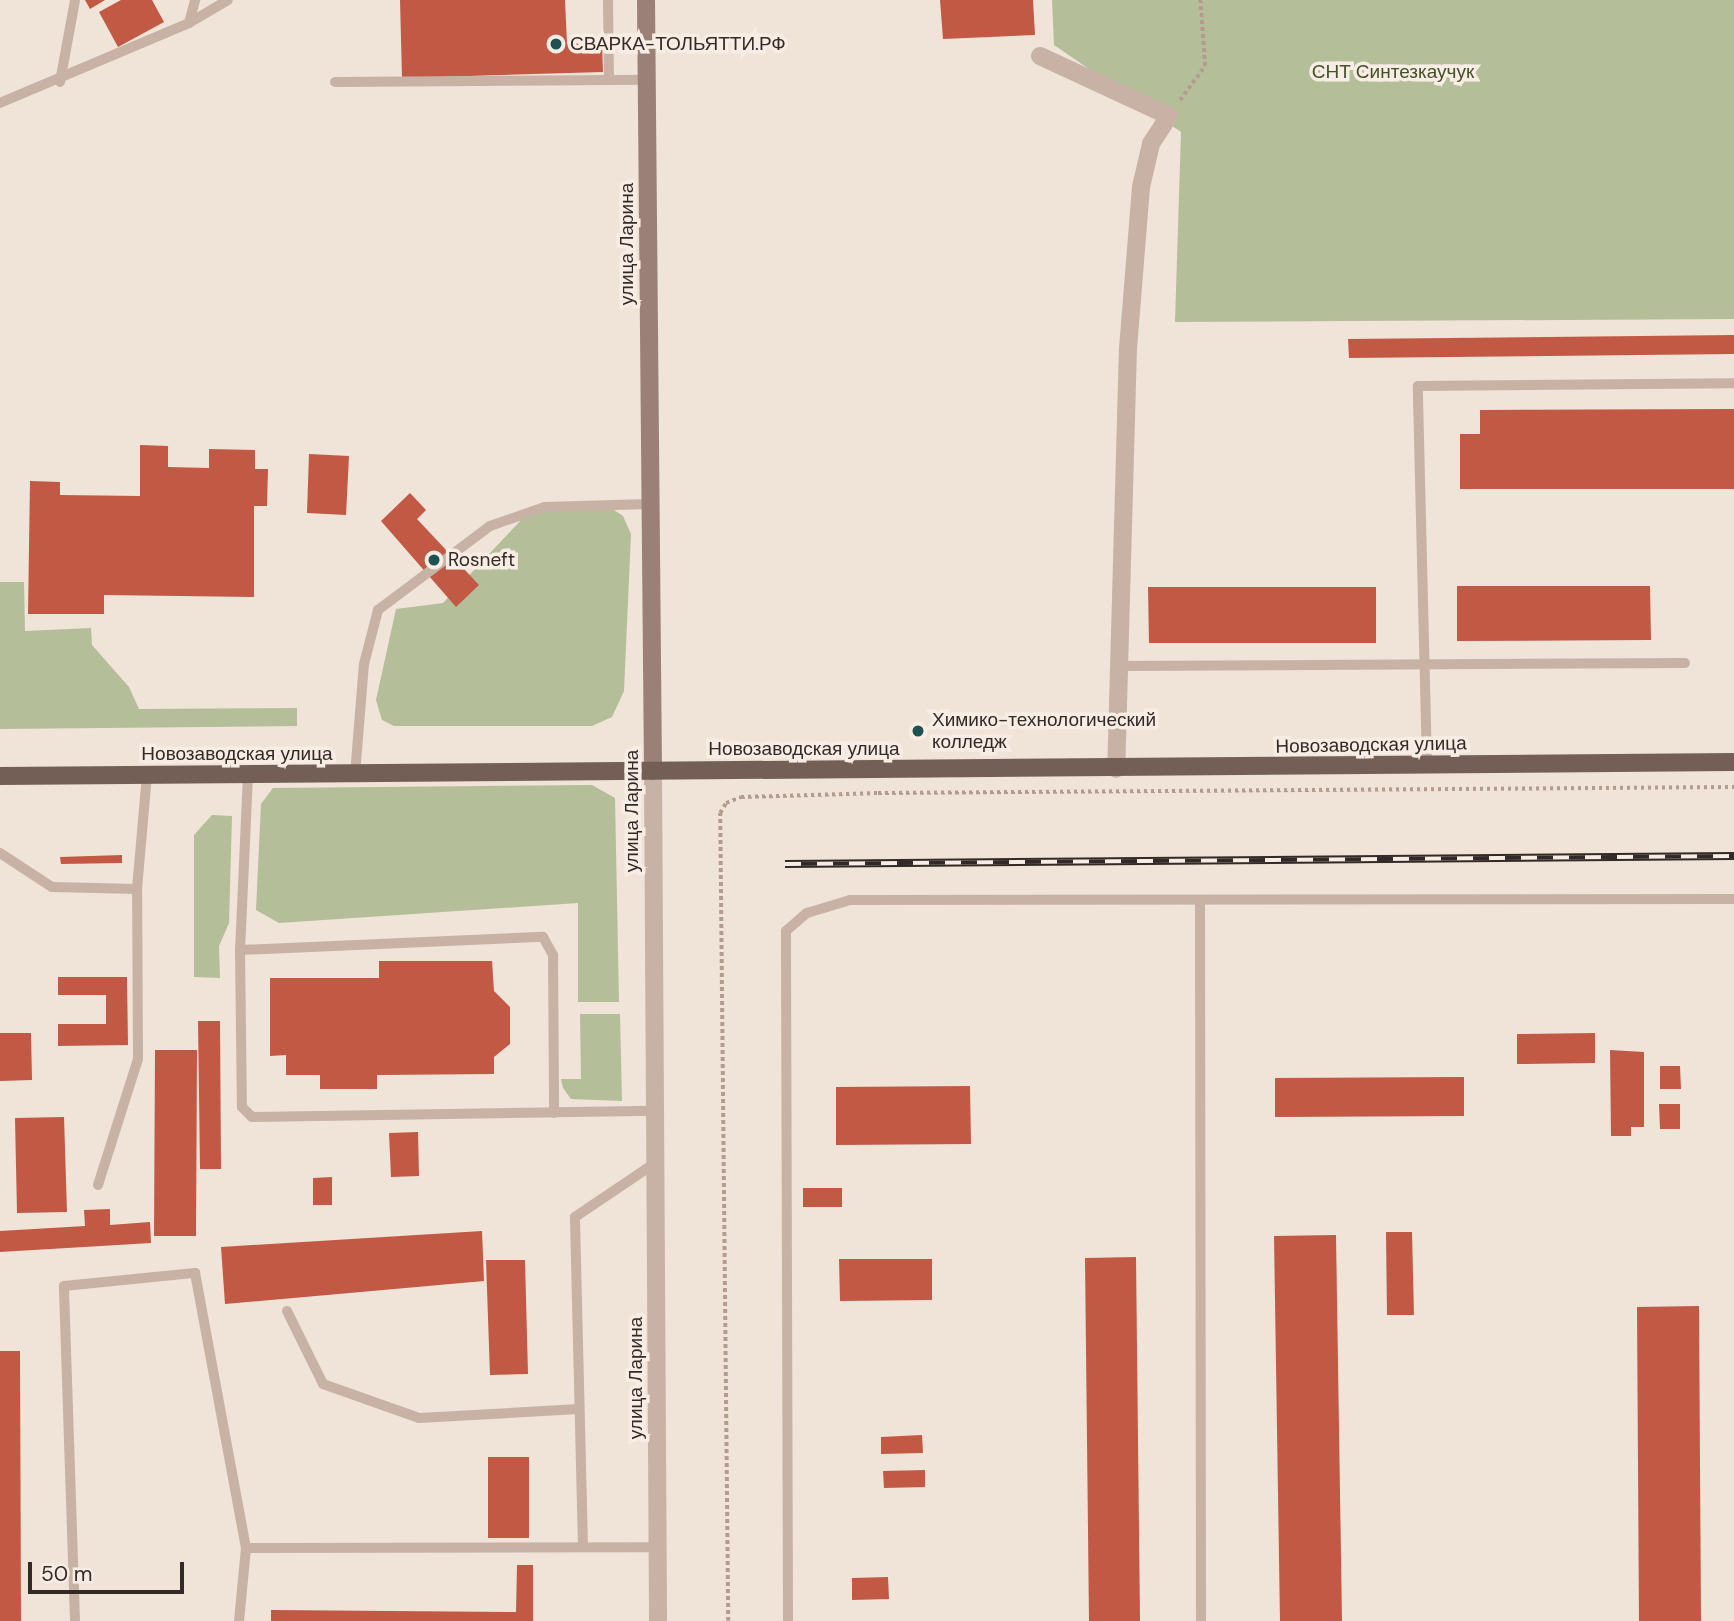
<!DOCTYPE html>
<html>
<head>
<meta charset="utf-8">
<style>
  body { margin:0 }
  #map { position:relative; width:1734px; height:1621px; overflow:hidden; background:#f0e3d8; font-family:"DM Sans",sans-serif }
  div>[style] { position:absolute }
  .green>* { inset:0; background:#b4be99 }
  .building>* { inset:0; background:#c15944 }
  .path>* { height:3.5px; margin-top:-1.75px; transform-origin:0; background:repeating-linear-gradient(90deg,#b39b8f 0 3.5px,transparent 0 7px) }
  .service>* { height:10px; margin:-5px; padding:0 5px; transform-origin:5px; border-radius:5px; background:#c7b2a5 }
  .minor>* { height:18px; margin:-9px; padding:0 9px; transform-origin:9px; border-radius:9px; background:#c7b2a5 }
  .tertiary>* { height:18px; margin:-9px; padding:0 9px; transform-origin:9px; border-radius:9px; background:#c7b2a5 }
  .secondary>* { height:18px; margin:-9px; padding:0 9px; transform-origin:9px; border-radius:9px; background:#9a8076 }
  .primary>* { height:18px; margin:-9px; padding:0 9px; transform-origin:9px; border-radius:9px; background:#745f57 }
  .rail>* { height:8px; margin-top:-4px; transform-origin:0; background:repeating-linear-gradient(90deg,#f8ede4 0 16px,#332926 0 32px); box-sizing:border-box; border-block:2px solid #332926 }
  .dots>* { width:19px; height:19px; translate:-50% -50%; box-sizing:border-box; border:4px solid #f8ede4; border-radius:50% }
  span { translate:-50% -50%; white-space:nowrap; text-align:center; line-height:1.15; -webkit-text-stroke:7px #f8ede4; paint-order:stroke }
  .poi-label { font-size:19px; color:#332926 }
  .left { translate:0 -50%; text-align:left }
  .park-label { font-size:19px; color:#45502b }
  .street-label { font-size:19px; color:#332926 }
  .scale { position:absolute; left:28px; top:1562px; width:156px; height:32px; box-sizing:border-box; border:4px solid #332926; border-top:0; padding-left:9px; font-size:21px; line-height:24px; white-space:nowrap; color:#332926; -webkit-text-stroke:5px #f8ede4; paint-order:stroke }
</style>
</head>
<body>
<div id="map">
  <div class="green">
    <i style="clip-path:polygon(1052px 0,1734px 0,1734px 319px,1175px 322px,1181px 132px,1054px 45px)"></i>
    <i style="clip-path:polygon(602px 502px,623px 516px,631px 534px,624px 691px,612px 717px,592px 726px,394px 726px,382px 720px,376px 700px,396px 609px,443px 603px,524px 517px,553px 504px)"></i>
    <i style="clip-path:polygon(0 582px,24px 582px,25px 631px,91px 628px,92px 645px,129px 687px,139px 709px,297px 708px,297px 726px,0 729px)"></i>
    <i style="clip-path:polygon(592px 785px,615px 798px,619px 1002px,578px 1002px,578px 903px,279px 923px,256px 910px,261px 804px,273px 788px)"></i>
    <i style="clip-path:polygon(212px 815px,232px 816px,229px 923px,219px 946px,220px 978px,194px 977px,194px 835px)"></i>
    <i style="clip-path:polygon(580px 1014px,620px 1014px,622px 1101px,571px 1099px,563px 1088px,561px 1079px,581px 1079px)"></i>
  </div>
  <div class="building">
    <i style="clip-path:polygon(85px 0,105px 0,90px 9px)"></i>
    <i style="clip-path:polygon(121px 0,152px 0,164px 22px,118px 47px,99px 12px)"></i>
    <i style="clip-path:polygon(400px 0,565px 0,567px 44px,602px 43px,603px 72px,402px 78px)"></i>
    <i style="clip-path:polygon(940px 0,1033px 0,1035px 35px,943px 39px)"></i>
    <i style="clip-path:polygon(1734px 335px,1734px 354px,1349px 358px,1348px 339px)"></i>
    <i style="clip-path:polygon(1734px 409px,1734px 489px,1460px 489px,1460px 434px,1480px 434px,1480px 410px)"></i>
    <i style="clip-path:polygon(140px 445px,168px 446px,168px 467px,209px 468px,209px 449px,255px 450px,255px 469px,268px 469px,267px 506px,254px 506px,254px 597px,104px 595px,104px 614px,28px 614px,30px 481px,60px 482px,60px 495px,140px 496px)"></i>
    <i style="clip-path:polygon(309px 454px,349px 456px,346px 515px,307px 513px)"></i>
    <i style="clip-path:polygon(410px 493px,426px 510px,417px 519px,479px 585px,456px 607px,381px 521px)"></i>
    <i style="clip-path:polygon(1457px 586px,1650px 586px,1651px 640px,1457px 641px)"></i>
    <i style="clip-path:polygon(1148px 587px,1376px 587px,1376px 643px,1149px 643px)"></i>
    <i style="clip-path:polygon(122px 855px,122px 863px,61px 864px,60px 857px)"></i>
    <i style="clip-path:polygon(379px 961px,492px 961px,494px 991px,510px 1007px,510px 1044px,494px 1057px,494px 1074px,377px 1075px,377px 1089px,320px 1089px,320px 1075px,286px 1075px,286px 1055px,270px 1056px,270px 978px,379px 978px)"></i>
    <i style="clip-path:polygon(58px 977px,127px 977px,128px 1045px,58px 1046px,58px 1024px,106px 1024px,106px 995px,58px 995px)"></i>
    <i style="clip-path:polygon(198px 1021px,220px 1021px,221px 1169px,200px 1169px)"></i>
    <i style="clip-path:polygon(0 1033px,31px 1033px,32px 1080px,0 1081px)"></i>
    <i style="clip-path:polygon(1595px 1033px,1595px 1063px,1517px 1064px,1517px 1034px)"></i>
    <i style="clip-path:polygon(155px 1050px,197px 1050px,196px 1236px,154px 1236px)"></i>
    <i style="clip-path:polygon(1610px 1050px,1644px 1052px,1644px 1127px,1631px 1127px,1631px 1136px,1611px 1136px)"></i>
    <i style="clip-path:polygon(1660px 1066px,1680px 1066px,1681px 1089px,1660px 1089px)"></i>
    <i style="clip-path:polygon(1464px 1077px,1464px 1116px,1275px 1117px,1275px 1078px)"></i>
    <i style="clip-path:polygon(970px 1086px,971px 1144px,836px 1145px,836px 1087px)"></i>
    <i style="clip-path:polygon(1659px 1104px,1680px 1104px,1680px 1129px,1660px 1129px)"></i>
    <i style="clip-path:polygon(64px 1117px,67px 1212px,17px 1213px,15px 1118px)"></i>
    <i style="clip-path:polygon(418px 1132px,419px 1176px,391px 1177px,389px 1133px)"></i>
    <i style="clip-path:polygon(332px 1177px,332px 1205px,313px 1205px,313px 1178px)"></i>
    <i style="clip-path:polygon(803px 1188px,842px 1188px,842px 1207px,803px 1207px)"></i>
    <i style="clip-path:polygon(110px 1209px,110px 1225px,150px 1222px,151px 1243px,0 1252px,0 1231px,85px 1226px,84px 1210px)"></i>
    <i style="clip-path:polygon(482px 1231px,484px 1281px,225px 1304px,221px 1247px)"></i>
    <i style="clip-path:polygon(1386px 1232px,1412px 1232px,1414px 1315px,1387px 1315px)"></i>
    <i style="clip-path:polygon(1336px 1235px,1342px 1621px,1280px 1621px,1274px 1236px)"></i>
    <i style="clip-path:polygon(1136px 1257px,1140px 1621px,1089px 1621px,1085px 1258px)"></i>
    <i style="clip-path:polygon(839px 1259px,932px 1259px,932px 1300px,840px 1301px)"></i>
    <i style="clip-path:polygon(486px 1260px,525px 1260px,528px 1374px,490px 1375px)"></i>
    <i style="clip-path:polygon(1699px 1306px,1701px 1621px,1639px 1621px,1637px 1307px)"></i>
    <i style="clip-path:polygon(0 1351px,20px 1351px,21px 1621px,0 1621px)"></i>
    <i style="clip-path:polygon(922px 1435px,923px 1453px,881px 1454px,881px 1437px)"></i>
    <i style="clip-path:polygon(488px 1457px,529px 1457px,529px 1538px,488px 1538px)"></i>
    <i style="clip-path:polygon(925px 1470px,925px 1487px,884px 1488px,883px 1471px)"></i>
    <i style="clip-path:polygon(517px 1565px,533px 1565px,533px 1621px,271px 1621px,271px 1610px,516px 1612px)"></i>
    <i style="clip-path:polygon(888px 1577px,889px 1599px,852px 1600px,852px 1578px)"></i>
  </div>
  <div class="path">
    <i style="left:1180px;top:100px;width:42px;rotate:-53.7deg"></i>
    <i style="left:1205px;top:66px;width:66px;rotate:-94.3deg"></i>
    <i style="left:728px;top:1621px;width:808px;rotate:-90.57deg"></i>
    <i style="left:720px;top:813px;width:12px;rotate:-59deg"></i>
    <i style="left:726px;top:803px;width:16px;rotate:-22deg"></i>
    <i style="left:741px;top:797px;width:137px;rotate:-1.7deg"></i>
    <i style="left:878px;top:793px;width:856px;rotate:-0.4deg"></i>
  </div>
  <div class="service">
    <i style="left:608px;top:0;width:80px;rotate:89.3deg"></i>
    <i style="left:189px;top:23px;width:24px;rotate:-75deg"></i>
    <i style="left:60px;top:82px;width:83px;rotate:-79.6deg"></i>
    <i style="left:335px;top:82px;width:312px;rotate:-0.4deg"></i>
    <i style="left:0;top:103px;width:205px;rotate:-22.9deg"></i>
    <i style="left:189px;top:23px;width:45px;rotate:-30.5deg"></i>
    <i style="left:1118px;top:666px;width:567px;rotate:-0.3deg"></i>
    <i style="left:1427px;top:765px;width:379px;rotate:-91.4deg"></i>
    <i style="left:1418px;top:386px;width:316px;rotate:-0.5deg"></i>
    <i style="left:248px;top:775px;width:175px;rotate:92.6deg"></i>
    <i style="left:240px;top:950px;width:303px;rotate:-2.5deg"></i>
    <i style="left:543px;top:937px;width:21px;rotate:61deg"></i>
    <i style="left:553px;top:955px;width:158px;rotate:89.6deg"></i>
    <i style="left:355px;top:775px;width:111px;rotate:-85.4deg"></i>
    <i style="left:364px;top:664px;width:56px;rotate:-75.5deg"></i>
    <i style="left:378px;top:610px;width:140px;rotate:-36.9deg"></i>
    <i style="left:490px;top:526px;width:58px;rotate:-19.1deg"></i>
    <i style="left:545px;top:507px;width:104px;rotate:-1.7deg"></i>
    <i style="left:0;top:853px;width:62px;rotate:33.2deg"></i>
    <i style="left:52px;top:887px;width:85px;rotate:1.3deg"></i>
    <i style="left:137px;top:889px;width:114px;rotate:-85deg"></i>
    <i style="left:1200px;top:901px;width:720px;rotate:89.92deg"></i>
    <i style="left:240px;top:950px;width:157px;rotate:89.3deg"></i>
    <i style="left:242px;top:1107px;width:14px;rotate:45deg"></i>
    <i style="left:252px;top:1117px;width:403px;rotate:-0.9deg"></i>
    <i style="left:98px;top:1185px;width:132px;rotate:-72.4deg"></i>
    <i style="left:138px;top:1059px;width:170px;rotate:-90.3deg"></i>
    <i style="left:287px;top:1311px;width:81px;rotate:63.7deg"></i>
    <i style="left:323px;top:1384px;width:102px;rotate:19.5deg"></i>
    <i style="left:419px;top:1418px;width:160px;rotate:-3.2deg"></i>
    <i style="left:583px;top:1547px;width:330px;rotate:-91.4deg"></i>
    <i style="left:575px;top:1217px;width:97px;rotate:-34deg"></i>
    <i style="left:75px;top:1621px;width:335px;rotate:-91.9deg"></i>
    <i style="left:64px;top:1286px;width:132px;rotate:-5.7deg"></i>
    <i style="left:195px;top:1273px;width:280px;rotate:79.5deg"></i>
    <i style="left:239px;top:1621px;width:73px;rotate:-84.5deg"></i>
    <i style="left:246px;top:1548px;width:412px;rotate:-0.1deg"></i>
    <i style="left:788px;top:1621px;width:690px;rotate:-90.17deg"></i>
    <i style="left:786px;top:931px;width:28px;rotate:-41deg"></i>
    <i style="left:807px;top:913px;width:45px;rotate:-16.8deg"></i>
    <i style="left:850px;top:900px;width:884px;rotate:-0.06deg"></i>
  </div>
  <div class="minor">
    <i style="left:1040px;top:56px;width:142px;rotate:24.9deg"></i>
    <i style="left:1169px;top:116px;width:33px;rotate:123deg"></i>
    <i style="left:1151px;top:144px;width:44px;rotate:103.1deg"></i>
    <i style="left:1141px;top:187px;width:161px;rotate:94.6deg"></i>
    <i style="left:1128px;top:347px;width:422px;rotate:91.6deg"></i>
  </div>
  <div class="tertiary">
    <i style="left:653px;top:771px;width:850px;rotate:89.66deg"></i>
  </div>
  <div class="secondary">
    <i style="left:646px;top:0;width:771px;rotate:89.48deg"></i>
  </div>
  <div class="primary">
    <i style="left:0;top:776px;width:1734px;rotate:-0.46deg"></i>
  </div>
  <div class="rail">
    <i style="left:785px;top:864px;width:949px;rotate:-0.48deg"></i>
  </div>
  <div class="dots">
    <i style="left:556px;top:44px;background:#1d5252"></i>
    <i style="left:434px;top:560px;background:#1d5252"></i>
    <i style="left:918px;top:731px;background:#1d5252"></i>
  </div>
  <div class="poi-label">
    <span class="left" style="left:570px;top:44px">СВАРКА-ТОЛЬЯТТИ.РФ</span>
    <span class="left" style="left:448px;top:560px">Rosneft</span>
    <span class="left" style="left:932px;top:731px">Химико-технологический<br>колледж</span>
  </div>
  <div class="park-label">
    <span style="left:1393px;top:72px">СНТ Синтезкаучук</span>
  </div>
  <div class="street-label">
    <span style="left:627px;top:244px;rotate:-90deg">улица Ларина</span>
    <span style="left:1371px;top:745px;rotate:-1deg">Новозаводская улица</span>
    <span style="left:804px;top:749px">Новозаводская улица</span>
    <span style="left:237px;top:754px">Новозаводская улица</span>
    <span style="left:632px;top:811px;rotate:-90deg">улица Ларина</span>
    <span style="left:636px;top:1378px;rotate:-90deg">улица Ларина</span>
  </div>
  <div class="scale">50 m</div>
</div>
</body>
</html>
